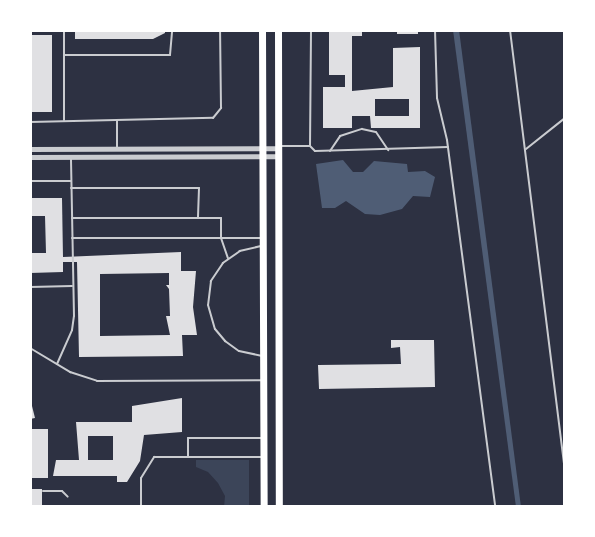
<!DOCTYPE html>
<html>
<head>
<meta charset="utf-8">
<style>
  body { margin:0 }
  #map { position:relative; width:595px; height:537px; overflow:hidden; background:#2d3142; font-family:"Crimson Pro",serif }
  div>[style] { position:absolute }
  .green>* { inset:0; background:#3c4559 }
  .water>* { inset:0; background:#4f5d75 }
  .building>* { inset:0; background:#e0e0e3 }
  .service>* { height:2px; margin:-1px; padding:0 1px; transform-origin:1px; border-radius:1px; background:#caccd0 }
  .tertiary>* { height:5px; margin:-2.5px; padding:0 2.5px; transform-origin:2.5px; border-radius:2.5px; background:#caccd0 }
  .primary>* { height:7px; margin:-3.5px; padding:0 3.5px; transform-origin:3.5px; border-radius:3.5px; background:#fff }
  span { translate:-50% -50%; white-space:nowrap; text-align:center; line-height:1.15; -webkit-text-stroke:6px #fff; paint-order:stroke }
  .frame { position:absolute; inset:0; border:32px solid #fff; pointer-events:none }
</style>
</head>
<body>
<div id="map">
  <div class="green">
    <i style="clip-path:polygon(196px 460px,249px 460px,249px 507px,224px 507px,225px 496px,218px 483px,208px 472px,196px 467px)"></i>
  </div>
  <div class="water">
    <i style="clip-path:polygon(453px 30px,459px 30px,521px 507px,516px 507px)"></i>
    <i style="clip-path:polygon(343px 160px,353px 172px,363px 172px,374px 161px,407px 164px,408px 172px,425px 171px,435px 177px,430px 197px,413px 196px,402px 209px,380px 215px,365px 214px,346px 201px,335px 208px,322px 208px,316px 164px)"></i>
  </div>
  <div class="building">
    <i style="clip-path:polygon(75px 30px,165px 30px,165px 33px,153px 39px,75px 39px)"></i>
    <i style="clip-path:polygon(evenodd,329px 30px,362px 30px,362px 36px,352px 36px,352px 91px,393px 87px,393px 48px,420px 47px,420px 128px,371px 128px,370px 116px,352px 116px,352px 128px,323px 128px,323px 87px,345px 87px,345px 75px,329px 75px,329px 30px,375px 99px,409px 99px,409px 116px,375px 116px,375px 99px)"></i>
    <i style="clip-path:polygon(397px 30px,418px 30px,418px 34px,397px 34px)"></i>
    <i style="clip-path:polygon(30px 35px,52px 35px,52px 112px,30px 112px)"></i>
    <i style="clip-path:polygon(evenodd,30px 198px,62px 198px,63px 257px,181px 252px,181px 271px,196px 271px,193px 307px,197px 335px,182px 335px,183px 356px,79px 357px,77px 262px,63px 262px,63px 272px,30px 273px,30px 253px,46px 253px,45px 216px,30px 216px,30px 198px,169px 273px,169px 285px,166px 285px,169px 289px,170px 316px,166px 316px,170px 335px,100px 336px,100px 274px,169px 273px)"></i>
    <i style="clip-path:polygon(391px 340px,434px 340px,435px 387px,319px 389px,318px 365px,401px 364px,400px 347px,391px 348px)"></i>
    <i style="clip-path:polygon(30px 398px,35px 418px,30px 419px)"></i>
    <i style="clip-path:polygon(evenodd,182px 398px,182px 432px,144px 435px,140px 461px,127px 482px,117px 482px,117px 476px,53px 476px,56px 460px,79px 460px,76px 422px,132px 422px,132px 406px,182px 398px,88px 436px,113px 436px,113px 460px,88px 460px,88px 436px)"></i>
    <i style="clip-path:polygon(30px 429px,48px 429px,48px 478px,30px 478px)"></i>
    <i style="clip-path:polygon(30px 489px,42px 489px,42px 507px,30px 507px)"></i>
  </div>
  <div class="service">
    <i style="left:435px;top:30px;width:68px;rotate:88.3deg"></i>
    <i style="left:437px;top:98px;width:43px;rotate:76.6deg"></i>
    <i style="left:447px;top:140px;width:370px;rotate:82.5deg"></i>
    <i style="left:510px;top:30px;width:443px;rotate:82.9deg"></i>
    <i style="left:64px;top:55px;width:106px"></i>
    <i style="left:170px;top:55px;width:25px;rotate:-85deg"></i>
    <i style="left:64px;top:120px;width:90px;rotate:-90deg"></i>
    <i style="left:117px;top:121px;width:27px;rotate:90deg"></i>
    <i style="left:30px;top:122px;width:183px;rotate:-1.3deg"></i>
    <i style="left:213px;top:118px;width:13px;rotate:-51deg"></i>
    <i style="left:221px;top:108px;width:78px;rotate:-90.7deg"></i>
    <i style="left:281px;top:146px;width:29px"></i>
    <i style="left:310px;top:146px;width:116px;rotate:-89.5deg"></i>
    <i style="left:310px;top:146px;width:7px;rotate:45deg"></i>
    <i style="left:315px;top:151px;width:133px;rotate:-1.7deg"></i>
    <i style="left:526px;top:149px;width:50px;rotate:-38.5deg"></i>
    <i style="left:330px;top:151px;width:18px;rotate:-56deg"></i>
    <i style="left:340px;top:136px;width:23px;rotate:-18deg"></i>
    <i style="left:362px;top:129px;width:14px;rotate:12deg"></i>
    <i style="left:376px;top:132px;width:22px;rotate:56deg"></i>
    <i style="left:30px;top:181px;width:41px"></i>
    <i style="left:71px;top:188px;width:128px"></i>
    <i style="left:199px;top:188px;width:30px;rotate:92deg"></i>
    <i style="left:72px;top:218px;width:149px"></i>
    <i style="left:221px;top:218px;width:20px;rotate:90deg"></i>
    <i style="left:221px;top:238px;width:21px;rotate:71deg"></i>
    <i style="left:72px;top:238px;width:190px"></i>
    <i style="left:261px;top:246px;width:22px;rotate:167deg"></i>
    <i style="left:240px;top:251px;width:21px;rotate:145deg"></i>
    <i style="left:223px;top:263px;width:22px;rotate:124deg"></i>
    <i style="left:211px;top:281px;width:24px;rotate:97deg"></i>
    <i style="left:208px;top:305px;width:25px;rotate:74deg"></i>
    <i style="left:215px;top:329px;width:16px;rotate:50deg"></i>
    <i style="left:225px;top:341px;width:17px;rotate:36deg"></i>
    <i style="left:239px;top:351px;width:25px;rotate:12deg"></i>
    <i style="left:30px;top:287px;width:42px;rotate:-1.4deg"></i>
    <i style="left:30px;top:348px;width:47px;rotate:31deg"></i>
    <i style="left:70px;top:372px;width:28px;rotate:18deg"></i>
    <i style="left:97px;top:381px;width:165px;rotate:-0.3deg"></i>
    <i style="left:57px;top:364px;width:37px;rotate:-66deg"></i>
    <i style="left:72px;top:330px;width:14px;rotate:-82deg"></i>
    <i style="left:74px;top:316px;width:159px;rotate:-91.1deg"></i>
    <i style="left:188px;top:457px;width:19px;rotate:-90deg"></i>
    <i style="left:188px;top:438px;width:74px"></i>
    <i style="left:43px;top:491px;width:19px"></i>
    <i style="left:62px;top:491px;width:8px;rotate:45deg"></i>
    <i style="left:141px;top:507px;width:29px;rotate:-90deg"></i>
    <i style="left:141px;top:478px;width:25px;rotate:-58deg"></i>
    <i style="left:154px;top:457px;width:109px"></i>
  </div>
  <div class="tertiary">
    <i style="left:30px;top:149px;width:248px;rotate:-0.2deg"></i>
    <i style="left:30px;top:157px;width:248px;rotate:-0.2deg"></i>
  </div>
  <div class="primary">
    <i style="left:262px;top:30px;width:477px;rotate:89.8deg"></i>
    <i style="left:278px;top:30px;width:477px;rotate:89.9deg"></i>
  </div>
  <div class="frame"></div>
</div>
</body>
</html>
